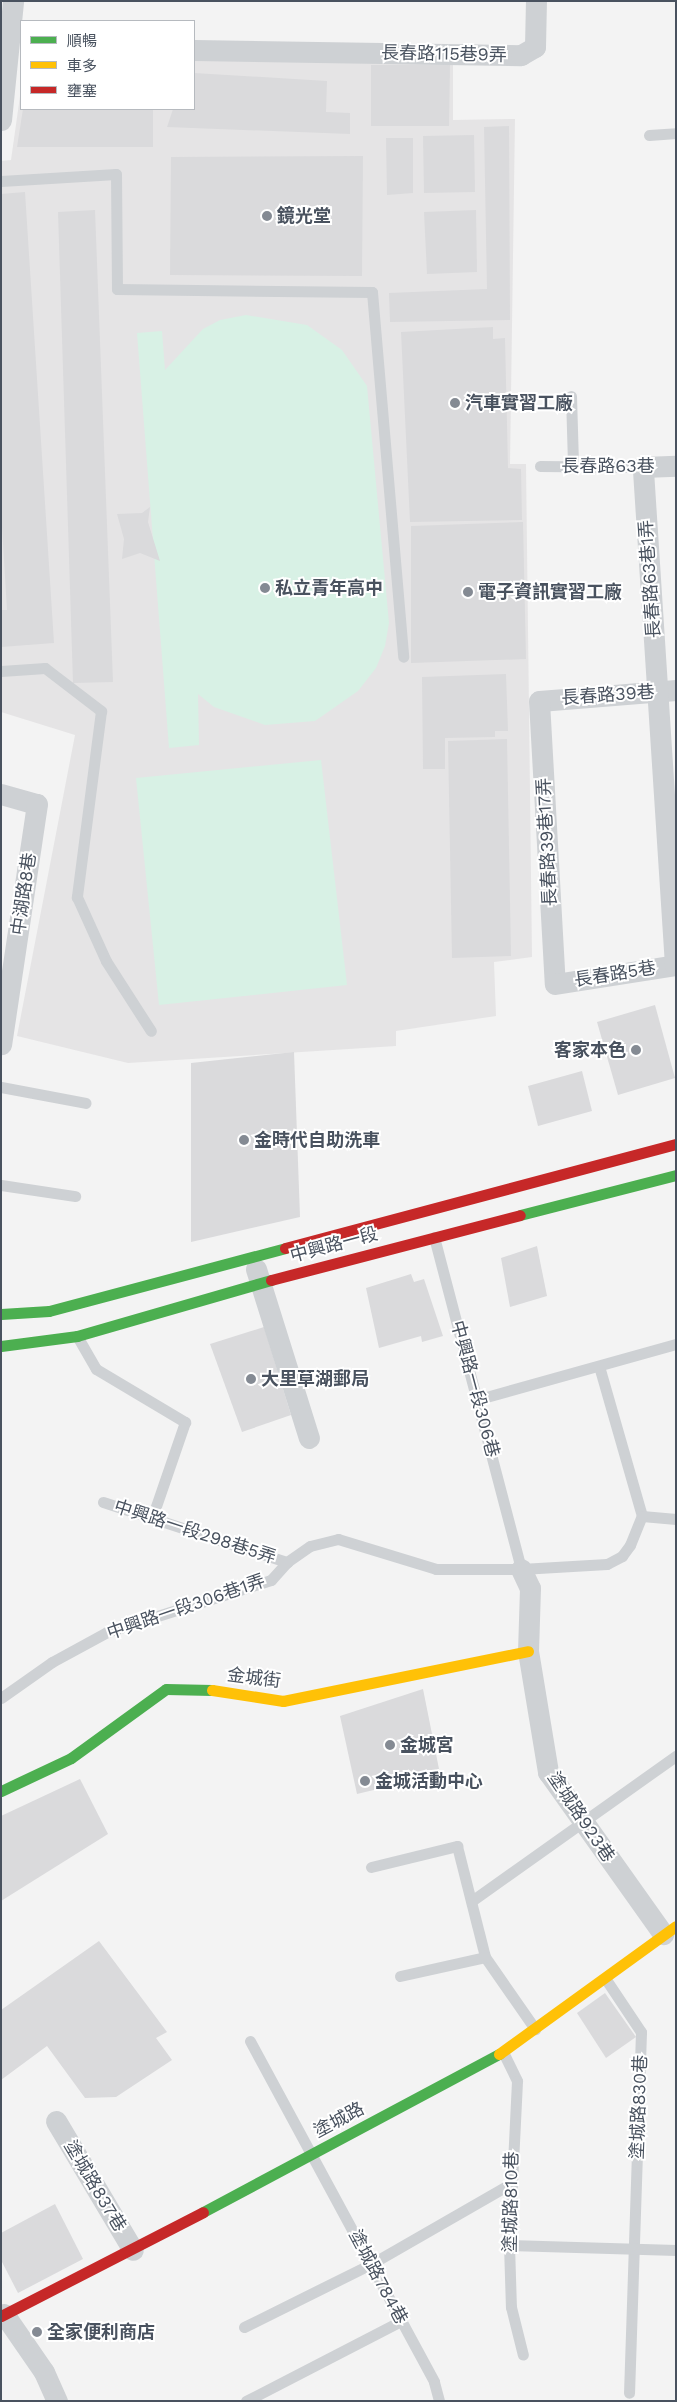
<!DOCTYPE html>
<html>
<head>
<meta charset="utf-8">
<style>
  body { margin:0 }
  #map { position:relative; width:677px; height:2402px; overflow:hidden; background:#f3f3f3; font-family:"Work Sans","Noto Sans TC",sans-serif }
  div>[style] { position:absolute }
  .education>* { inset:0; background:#e5e4e5 }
  .green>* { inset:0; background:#d8f1e5 }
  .building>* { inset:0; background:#dadadc }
  .lane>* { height:11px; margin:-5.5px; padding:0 5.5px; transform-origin:5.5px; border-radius:5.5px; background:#ced1d4 }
  .street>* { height:21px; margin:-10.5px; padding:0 10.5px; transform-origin:10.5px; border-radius:10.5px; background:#ced1d4 }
  .fast>* { height:11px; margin:-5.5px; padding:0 5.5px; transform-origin:5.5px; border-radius:5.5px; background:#4caf50 }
  .slow>* { height:11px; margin:-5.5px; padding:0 5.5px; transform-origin:5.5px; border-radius:5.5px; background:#ffc107 }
  .jam>* { height:11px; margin:-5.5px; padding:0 5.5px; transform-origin:5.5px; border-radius:5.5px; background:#c62828 }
  .dots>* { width:14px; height:14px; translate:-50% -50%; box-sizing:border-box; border:2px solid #fff; border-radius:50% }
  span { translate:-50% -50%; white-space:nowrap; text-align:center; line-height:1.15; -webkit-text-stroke:4px #fff; paint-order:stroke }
  .street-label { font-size:18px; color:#49525f }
  .poi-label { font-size:18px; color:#49525f; font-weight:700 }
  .left { translate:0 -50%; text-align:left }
  .right { translate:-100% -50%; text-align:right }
  .frame { position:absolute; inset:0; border:2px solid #49525f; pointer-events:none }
  .legend { position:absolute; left:20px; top:20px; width:175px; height:90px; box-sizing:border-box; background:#fff; border:1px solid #b6babf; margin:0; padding:6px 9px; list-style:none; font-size:15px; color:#49525f }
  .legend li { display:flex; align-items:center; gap:10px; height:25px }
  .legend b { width:25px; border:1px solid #b6babf }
</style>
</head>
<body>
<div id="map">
  <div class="education">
    <i style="clip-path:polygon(194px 58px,453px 63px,453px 120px,515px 119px,510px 464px,526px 464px,532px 957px,494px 962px,496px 1016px,396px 1031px,396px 1046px,128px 1063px,17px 1036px,75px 735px,1px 712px,1px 161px,11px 160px,21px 89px,21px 109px,194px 109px)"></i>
  </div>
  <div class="green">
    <i style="clip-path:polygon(246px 315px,307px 325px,342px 350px,367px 386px,389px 623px,385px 646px,376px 668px,358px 691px,315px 721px,265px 725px,214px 707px,198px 694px,199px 745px,169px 748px,137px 333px,162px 331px,165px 370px,203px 329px,220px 320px)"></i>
    <i style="clip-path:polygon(321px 760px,347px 985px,159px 1005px,136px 778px)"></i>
  </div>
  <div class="building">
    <i style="clip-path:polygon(371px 65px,450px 65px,449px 126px,371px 126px)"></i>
    <i style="clip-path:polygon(194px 73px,327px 81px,326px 112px,350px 113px,350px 134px,167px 127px,173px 109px,194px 109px)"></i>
    <i style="clip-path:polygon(23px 109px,153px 109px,153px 147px,17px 147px)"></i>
    <i style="clip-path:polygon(509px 126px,510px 320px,390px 322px,389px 293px,487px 289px,484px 127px)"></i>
    <i style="clip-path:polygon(474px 135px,475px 192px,424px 193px,423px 136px)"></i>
    <i style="clip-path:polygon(386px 138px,413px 138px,413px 193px,387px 195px)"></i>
    <i style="clip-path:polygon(363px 156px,362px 276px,170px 275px,171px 157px)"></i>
    <i style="clip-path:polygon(25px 192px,54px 643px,1px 647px,1px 610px,7px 610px,1px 510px,1px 194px)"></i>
    <i style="clip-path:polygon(95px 210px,113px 682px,73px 683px,58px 212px)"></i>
    <i style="clip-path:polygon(476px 210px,477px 272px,427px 274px,424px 212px)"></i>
    <i style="clip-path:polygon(493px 327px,493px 339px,505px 338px,508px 468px,521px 469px,522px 520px,410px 522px,401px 332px)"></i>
    <i style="clip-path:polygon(150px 507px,148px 522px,160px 561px,140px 553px,122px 559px,124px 539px,117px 514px,142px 513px)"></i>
    <i style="clip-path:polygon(523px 522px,526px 659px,411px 663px,411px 526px)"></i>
    <i style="clip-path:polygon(506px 674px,508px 731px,495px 731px,495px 737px,445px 738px,445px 769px,423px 769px,422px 677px)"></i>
    <i style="clip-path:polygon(507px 739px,511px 956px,452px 958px,448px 741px)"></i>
    <i style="clip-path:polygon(655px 1005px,675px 1078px,618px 1095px,597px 1022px)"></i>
    <i style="clip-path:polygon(294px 1052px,300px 1217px,191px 1242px,191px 1063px)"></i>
    <i style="clip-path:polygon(582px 1071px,592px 1111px,538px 1126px,528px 1086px)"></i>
    <i style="clip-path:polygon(537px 1246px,547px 1296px,510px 1307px,501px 1258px)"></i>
    <i style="clip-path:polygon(411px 1274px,414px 1282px,424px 1279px,443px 1336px,422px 1342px,421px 1336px,379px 1348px,366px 1288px)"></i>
    <i style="clip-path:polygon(264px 1327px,291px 1415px,242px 1432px,210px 1344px)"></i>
    <i style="clip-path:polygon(423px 1689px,440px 1774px,357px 1794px,340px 1716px)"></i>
    <i style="clip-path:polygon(80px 1779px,108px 1834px,1px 1901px,1px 1816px)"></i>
    <i style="clip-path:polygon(99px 1941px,167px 2032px,156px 2038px,172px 2060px,116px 2097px,85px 2098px,47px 2046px,1px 2080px,1px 2010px)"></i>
    <i style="clip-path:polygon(605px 1993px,636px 2037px,606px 2058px,577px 2013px)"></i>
    <i style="clip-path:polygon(55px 2204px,83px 2259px,18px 2293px,1px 2260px,1px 2233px)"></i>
  </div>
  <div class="lane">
    <i style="left:649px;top:135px;width:27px;rotate:-4deg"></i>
    <i style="left:1px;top:181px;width:115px;rotate:-3.5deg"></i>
    <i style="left:116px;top:174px;width:115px;rotate:89.5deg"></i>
    <i style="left:117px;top:289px;width:255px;rotate:0.7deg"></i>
    <i style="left:372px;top:292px;width:366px;rotate:85.1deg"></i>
    <i style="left:571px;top:396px;width:69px;rotate:88.3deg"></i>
    <i style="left:540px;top:466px;width:103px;rotate:0.6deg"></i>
    <i style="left:1px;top:671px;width:44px;rotate:-3.9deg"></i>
    <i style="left:45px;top:668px;width:71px;rotate:37.5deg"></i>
    <i style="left:101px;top:711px;width:188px;rotate:97.4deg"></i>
    <i style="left:77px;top:897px;width:70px;rotate:65.6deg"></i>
    <i style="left:106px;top:961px;width:83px;rotate:57.3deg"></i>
    <i style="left:1px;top:1087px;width:86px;rotate:10.7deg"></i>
    <i style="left:1px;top:1185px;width:75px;rotate:8.5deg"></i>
    <i style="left:434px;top:1237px;width:343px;rotate:75.3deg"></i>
    <i style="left:77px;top:1336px;width:38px;rotate:60deg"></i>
    <i style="left:96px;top:1369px;width:104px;rotate:30.8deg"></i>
    <i style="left:185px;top:1422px;width:102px;rotate:109deg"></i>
    <i style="left:599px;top:1366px;width:156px;rotate:74deg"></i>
    <i style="left:479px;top:1399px;width:205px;rotate:-15.6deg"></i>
    <i style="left:103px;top:1502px;width:194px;rotate:18.1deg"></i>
    <i style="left:642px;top:1516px;width:34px;rotate:5deg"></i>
    <i style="left:1px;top:1698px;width:62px;rotate:-35.2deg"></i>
    <i style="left:52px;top:1662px;width:63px;rotate:-28.6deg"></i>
    <i style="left:107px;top:1632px;width:172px;rotate:-17.6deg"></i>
    <i style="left:271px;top:1580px;width:24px;rotate:-48deg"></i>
    <i style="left:287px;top:1562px;width:28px;rotate:-35deg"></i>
    <i style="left:310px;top:1546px;width:29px;rotate:-14deg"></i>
    <i style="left:338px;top:1539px;width:102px;rotate:17deg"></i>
    <i style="left:436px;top:1569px;width:85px"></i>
    <i style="left:521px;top:1569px;width:86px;rotate:-3.3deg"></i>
    <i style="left:607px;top:1564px;width:17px;rotate:-28deg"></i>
    <i style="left:622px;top:1556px;width:14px;rotate:-54deg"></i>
    <i style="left:630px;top:1545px;width:31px;rotate:-68deg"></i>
    <i style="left:371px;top:1867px;width:89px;rotate:-13.7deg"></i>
    <i style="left:457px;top:1846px;width:114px;rotate:75.8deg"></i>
    <i style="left:485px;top:1957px;width:88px;rotate:55.2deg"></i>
    <i style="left:473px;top:1900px;width:249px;rotate:-35.4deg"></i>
    <i style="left:400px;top:1976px;width:87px;rotate:-12.6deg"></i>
    <i style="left:605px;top:1978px;width:65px;rotate:56.3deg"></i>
    <i style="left:641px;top:2032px;width:361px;rotate:91.9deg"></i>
    <i style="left:250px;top:2041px;width:387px;rotate:61.6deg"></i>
    <i style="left:434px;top:2382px;width:20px;rotate:75deg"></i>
    <i style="left:503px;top:2052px;width:32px;rotate:64deg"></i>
    <i style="left:517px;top:2081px;width:164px;rotate:92.8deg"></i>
    <i style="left:509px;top:2245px;width:62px;rotate:88.2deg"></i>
    <i style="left:511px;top:2307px;width:49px;rotate:76deg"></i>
    <i style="left:509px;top:2245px;width:167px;rotate:1.7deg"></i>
    <i style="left:244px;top:2327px;width:142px;rotate:-26.4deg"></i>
    <i style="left:371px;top:2264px;width:160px;rotate:-29.9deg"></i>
    <i style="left:246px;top:2401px;width:174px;rotate:-27.3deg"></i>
  </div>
  <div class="street">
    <i style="left:194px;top:50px;width:327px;rotate:0.9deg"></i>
    <i style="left:521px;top:55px;width:16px;rotate:-30deg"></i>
    <i style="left:535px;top:47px;width:46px;rotate:-88.8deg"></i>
    <i style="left:1px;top:120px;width:120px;rotate:-84.2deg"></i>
    <i style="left:676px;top:690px;width:137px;rotate:175.4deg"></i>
    <i style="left:539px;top:701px;width:283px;rotate:86.8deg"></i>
    <i style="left:555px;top:984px;width:122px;rotate:-8.9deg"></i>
    <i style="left:1px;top:794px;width:37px;rotate:16deg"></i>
    <i style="left:37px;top:804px;width:243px;rotate:98.5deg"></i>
    <i style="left:675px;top:965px;width:499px;rotate:-93.7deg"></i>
    <i style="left:643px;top:467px;width:33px;rotate:-2deg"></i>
    <i style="left:256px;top:1269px;width:177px;rotate:72.6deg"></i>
    <i style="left:521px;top:1569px;width:21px;rotate:65deg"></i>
    <i style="left:530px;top:1588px;width:63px;rotate:91.8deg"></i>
    <i style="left:528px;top:1651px;width:123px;rotate:80.6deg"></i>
    <i style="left:548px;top:1772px;width:199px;rotate:54.6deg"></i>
    <i style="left:56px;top:2121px;width:150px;rotate:59.2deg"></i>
    <i style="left:4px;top:2314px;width:70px;rotate:55.4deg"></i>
    <i style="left:44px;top:2372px;width:32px;rotate:66deg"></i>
  </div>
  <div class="fast">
    <i style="left:520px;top:1215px;width:161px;rotate:-14.4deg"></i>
    <i style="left:1px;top:1314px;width:48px;rotate:-3.6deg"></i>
    <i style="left:49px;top:1311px;width:244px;rotate:-14.9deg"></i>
    <i style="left:1px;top:1346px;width:77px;rotate:-7.5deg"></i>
    <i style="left:77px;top:1336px;width:202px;rotate:-16.1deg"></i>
    <i style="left:1px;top:1791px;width:77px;rotate:-25.2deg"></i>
    <i style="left:71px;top:1758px;width:117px;rotate:-36deg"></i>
    <i style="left:166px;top:1689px;width:46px;rotate:1.2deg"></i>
    <i style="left:203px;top:2212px;width:336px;rotate:-28.1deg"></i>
  </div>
  <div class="slow">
    <i style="left:212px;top:1690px;width:72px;rotate:8.8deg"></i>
    <i style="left:283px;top:1701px;width:250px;rotate:-11.5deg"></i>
    <i style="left:499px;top:2054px;width:218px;rotate:-35.9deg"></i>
  </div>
  <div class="jam">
    <i style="left:285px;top:1248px;width:405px;rotate:-14.9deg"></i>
    <i style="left:271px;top:1280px;width:257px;rotate:-14.6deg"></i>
    <i style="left:1px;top:2316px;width:227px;rotate:-27.2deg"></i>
  </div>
  <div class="dots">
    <i style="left:267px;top:216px;background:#848a93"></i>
    <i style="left:455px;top:403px;background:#848a93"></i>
    <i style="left:265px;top:588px;background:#848a93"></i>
    <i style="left:468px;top:592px;background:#848a93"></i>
    <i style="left:636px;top:1050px;background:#848a93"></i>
    <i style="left:244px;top:1140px;background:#848a93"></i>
    <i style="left:251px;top:1379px;background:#848a93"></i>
    <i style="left:390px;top:1745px;background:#848a93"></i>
    <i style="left:365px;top:1781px;background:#848a93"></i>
    <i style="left:37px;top:2332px;background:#848a93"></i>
  </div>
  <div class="street-label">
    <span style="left:444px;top:54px;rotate:1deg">長春路115巷9弄</span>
    <span style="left:608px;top:466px">長春路63巷</span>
    <span style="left:650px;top:579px;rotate:-94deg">長春路63巷1弄</span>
    <span style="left:608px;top:695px;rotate:-4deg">長春路39巷</span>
    <span style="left:547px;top:842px;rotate:-93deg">長春路39巷17弄</span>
    <span style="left:24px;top:894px;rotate:-82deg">中湖路8巷</span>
    <span style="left:615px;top:974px;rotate:-9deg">長春路5巷</span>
    <span style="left:334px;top:1245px;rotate:-15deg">中興路一段</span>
    <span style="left:475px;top:1389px;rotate:75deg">中興路一段306巷</span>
    <span style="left:195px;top:1532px;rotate:18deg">中興路一段298巷5弄</span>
    <span style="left:186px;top:1607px;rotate:-19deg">中興路一段306巷1弄</span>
    <span style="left:254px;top:1678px;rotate:7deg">金城街</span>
    <span style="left:581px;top:1817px;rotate:56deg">塗城路923巷</span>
    <span style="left:639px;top:2107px;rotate:-88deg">塗城路830巷</span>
    <span style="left:339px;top:2120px;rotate:-28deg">塗城路</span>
    <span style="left:95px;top:2186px;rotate:59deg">塗城路837巷</span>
    <span style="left:511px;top:2202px;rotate:-89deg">塗城路810巷</span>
    <span style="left:378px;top:2277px;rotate:62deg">塗城路784巷</span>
  </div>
  <div class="poi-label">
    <span class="left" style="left:277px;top:216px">鏡光堂</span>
    <span class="left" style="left:465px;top:403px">汽車實習工廠</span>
    <span class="left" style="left:275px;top:588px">私立青年高中</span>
    <span class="left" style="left:478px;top:592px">電子資訊實習工廠</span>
    <span class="right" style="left:626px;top:1050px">客家本色</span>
    <span class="left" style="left:254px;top:1140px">金時代自助洗車</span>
    <span class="left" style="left:261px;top:1379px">大里草湖郵局</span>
    <span class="left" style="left:400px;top:1745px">金城宮</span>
    <span class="left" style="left:375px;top:1781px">金城活動中心</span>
    <span class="left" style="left:47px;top:2332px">全家便利商店</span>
  </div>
  <div class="frame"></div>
  <ul class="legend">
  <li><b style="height:6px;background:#4caf50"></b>順暢</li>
  <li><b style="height:6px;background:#ffc107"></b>車多</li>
  <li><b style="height:6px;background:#c62828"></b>壅塞</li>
  </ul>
</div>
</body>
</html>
